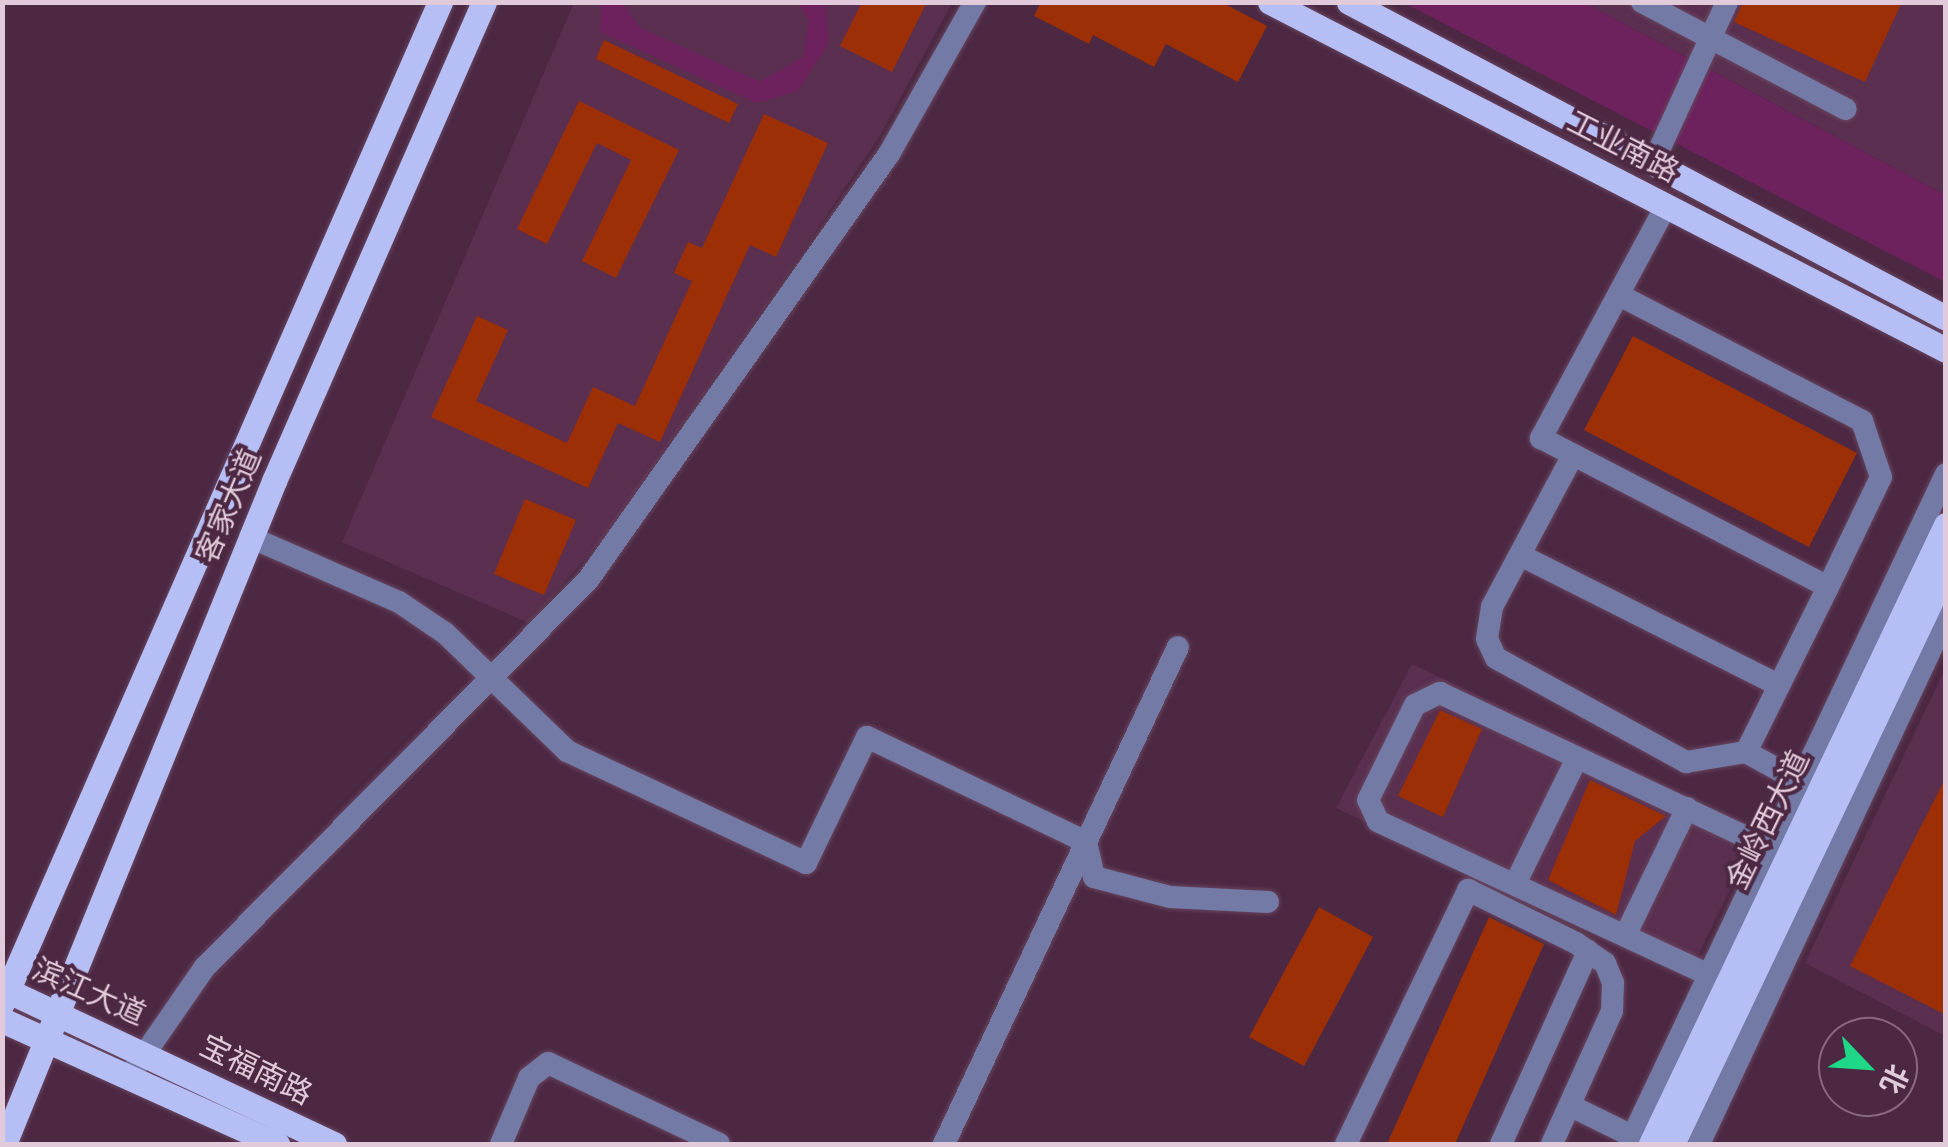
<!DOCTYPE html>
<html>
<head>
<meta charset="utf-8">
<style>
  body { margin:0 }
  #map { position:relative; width:1948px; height:1147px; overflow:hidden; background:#4c2843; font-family:"Fira Sans Condensed","Noto Sans SC",sans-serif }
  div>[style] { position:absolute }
  .built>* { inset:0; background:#5a2f4f }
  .green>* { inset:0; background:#6d215d }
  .building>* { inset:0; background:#9c2f06 }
  .roads { filter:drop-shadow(0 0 2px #67455e) drop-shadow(0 0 2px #67455e) }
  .minor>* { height:22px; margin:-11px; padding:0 11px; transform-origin:11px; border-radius:11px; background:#737aa6 }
  .major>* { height:25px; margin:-12.5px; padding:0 12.5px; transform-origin:12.5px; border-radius:12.5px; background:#b6bff5 }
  span { translate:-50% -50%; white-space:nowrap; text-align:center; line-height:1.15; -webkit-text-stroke:8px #4c2843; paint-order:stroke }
  .street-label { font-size:30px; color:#e1cad9 }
  .frame { position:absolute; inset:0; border:5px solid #e1cad9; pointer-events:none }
  .north { position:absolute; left:1818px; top:1017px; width:100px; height:100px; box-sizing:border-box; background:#4c2843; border:2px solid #88697f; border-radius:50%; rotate:115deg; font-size:28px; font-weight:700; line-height:40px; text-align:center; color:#e1cad9 }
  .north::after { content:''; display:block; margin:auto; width:35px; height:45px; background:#1ed888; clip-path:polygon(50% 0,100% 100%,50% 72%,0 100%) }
</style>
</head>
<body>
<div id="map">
  <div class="built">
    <i style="clip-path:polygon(574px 3px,952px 3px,881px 134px,785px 278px,600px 542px,529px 623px,342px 542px)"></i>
    <i style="clip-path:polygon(1585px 3px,1945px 3px,1945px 195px,1760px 96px)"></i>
    <i style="clip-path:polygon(1412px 664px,1759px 830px,1687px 978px,1336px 808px)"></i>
    <i style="clip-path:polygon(1945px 669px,1945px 1036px,1805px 963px)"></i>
  </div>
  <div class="green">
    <i style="clip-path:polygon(601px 3px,623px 3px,639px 27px,760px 82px,803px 57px,809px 21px,798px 3px,825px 3px,829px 42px,798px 91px,756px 103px,600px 32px)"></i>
    <i style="clip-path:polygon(1404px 3px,1585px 3px,1945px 195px,1945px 282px)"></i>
  </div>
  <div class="building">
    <i style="clip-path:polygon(862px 2px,927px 2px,892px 72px,840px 46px)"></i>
    <i style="clip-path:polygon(1041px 2px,1221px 2px,1267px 26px,1238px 82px,1166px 44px,1154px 67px,1093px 35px,1089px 44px,1034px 16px)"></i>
    <i style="clip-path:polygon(1743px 2px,1902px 2px,1865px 82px,1734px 22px)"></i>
    <i style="clip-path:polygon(604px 40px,738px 104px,729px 123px,596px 59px)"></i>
    <i style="clip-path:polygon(579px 101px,679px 150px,616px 278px,582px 261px,631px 160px,597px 143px,547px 244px,517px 229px)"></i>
    <i style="clip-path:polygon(764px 114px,828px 143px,776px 257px,750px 245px,660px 442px,618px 423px,588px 488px,431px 417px,477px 316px,508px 330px,476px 401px,567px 443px,593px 387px,635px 406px,692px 281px,674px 273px,688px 242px,702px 248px)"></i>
    <i style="clip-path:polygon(1633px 336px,1857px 453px,1809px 547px,1584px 430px)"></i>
    <i style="clip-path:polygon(525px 499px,576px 520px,544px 595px,494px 574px)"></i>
    <i style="clip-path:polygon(1440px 710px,1482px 729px,1443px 817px,1398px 796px)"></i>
    <i style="clip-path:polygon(1946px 777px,1946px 1015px,1850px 966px)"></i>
    <i style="clip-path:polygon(1590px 780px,1666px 816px,1635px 841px,1616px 915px,1548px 880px)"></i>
    <i style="clip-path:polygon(1319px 907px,1373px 937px,1304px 1066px,1249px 1037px)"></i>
    <i style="clip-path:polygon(1489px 917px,1544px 944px,1455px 1144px,1387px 1144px)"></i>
  </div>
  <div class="roads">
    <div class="minor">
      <i style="left:1642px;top:2px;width:230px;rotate:27.7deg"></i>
      <i style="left:1653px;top:163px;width:177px;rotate:-65.3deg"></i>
      <i style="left:1666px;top:206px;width:264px;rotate:118.3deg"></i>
      <i style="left:1541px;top:438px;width:323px;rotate:27.4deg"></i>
      <i style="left:1828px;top:587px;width:184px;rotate:116.4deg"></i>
      <i style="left:1746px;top:752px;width:60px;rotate:28.7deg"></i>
      <i style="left:1619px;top:295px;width:274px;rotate:27.4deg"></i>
      <i style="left:1862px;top:421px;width:59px;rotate:71.3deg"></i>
      <i style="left:1881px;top:477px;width:122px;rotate:115.7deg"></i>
      <i style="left:1573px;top:455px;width:172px;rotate:118.1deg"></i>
      <i style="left:1492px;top:607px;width:32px;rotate:99deg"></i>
      <i style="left:1487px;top:639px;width:21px;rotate:65deg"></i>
      <i style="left:1496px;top:658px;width:217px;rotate:28.7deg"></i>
      <i style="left:1686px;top:762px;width:61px;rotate:-9.5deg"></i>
      <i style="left:250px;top:537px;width:163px;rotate:23.6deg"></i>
      <i style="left:399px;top:602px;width:55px;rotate:34deg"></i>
      <i style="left:445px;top:633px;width:170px;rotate:44deg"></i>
      <i style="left:567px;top:751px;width:264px;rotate:25.1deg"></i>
      <i style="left:806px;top:863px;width:140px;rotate:-64.2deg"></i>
      <i style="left:867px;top:737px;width:243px;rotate:25.6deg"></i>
      <i style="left:1086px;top:842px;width:36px;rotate:77deg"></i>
      <i style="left:1094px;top:877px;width:79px;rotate:14.7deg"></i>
      <i style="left:1170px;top:897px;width:98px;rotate:2.9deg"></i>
      <i style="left:1520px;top:555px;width:290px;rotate:26.7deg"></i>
      <i style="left:1515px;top:884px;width:138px;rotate:-63.8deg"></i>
      <i style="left:1626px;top:934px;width:140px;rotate:-64.2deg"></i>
      <i style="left:1707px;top:974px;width:363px;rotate:-155.1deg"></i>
      <i style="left:1378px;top:821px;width:23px;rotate:-115deg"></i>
      <i style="left:1368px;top:800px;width:106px;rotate:-63.7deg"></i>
      <i style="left:1415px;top:705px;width:28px;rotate:-26deg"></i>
      <i style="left:1440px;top:693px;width:362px;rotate:25.2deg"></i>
      <i style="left:135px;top:1068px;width:123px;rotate:-55.3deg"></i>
      <i style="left:205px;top:967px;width:544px;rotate:-45.3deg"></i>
      <i style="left:588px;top:580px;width:522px;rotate:-54.76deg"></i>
      <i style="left:889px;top:154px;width:175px;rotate:-60.5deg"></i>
      <i style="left:1571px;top:1106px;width:68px;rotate:26.2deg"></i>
      <i style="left:501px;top:1144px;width:72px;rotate:-67deg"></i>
      <i style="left:529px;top:1078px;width:24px;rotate:-38deg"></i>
      <i style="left:548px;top:1063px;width:189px;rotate:25.3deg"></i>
      <i style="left:944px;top:1144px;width:549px;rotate:-64.79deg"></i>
      <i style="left:1346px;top:1144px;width:282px;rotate:-64.3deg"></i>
      <i style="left:1468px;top:890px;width:120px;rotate:26.1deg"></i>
      <i style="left:1576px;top:943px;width:35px;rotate:35deg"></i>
      <i style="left:1605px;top:963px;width:22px;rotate:68deg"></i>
      <i style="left:1613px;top:983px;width:28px;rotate:92deg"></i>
      <i style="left:1612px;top:1011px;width:146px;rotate:114.3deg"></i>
      <i style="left:1501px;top:1144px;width:212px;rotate:-65.7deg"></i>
      <i style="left:1629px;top:1144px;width:741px;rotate:-64.68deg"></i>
      <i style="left:1699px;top:1144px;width:582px;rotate:-64.89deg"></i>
    </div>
    <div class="major">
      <i style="left:1270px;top:2px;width:760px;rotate:27.24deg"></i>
      <i style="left:1349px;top:2px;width:675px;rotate:27.89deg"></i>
      <i style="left:2px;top:988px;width:367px;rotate:25.2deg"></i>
      <i style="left:2px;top:1003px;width:1093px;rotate:-66.37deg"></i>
      <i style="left:2px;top:1020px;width:302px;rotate:24.3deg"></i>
      <i style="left:4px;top:1144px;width:716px;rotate:-67.84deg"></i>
      <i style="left:274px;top:481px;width:523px;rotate:-66.33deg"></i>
      <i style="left:1651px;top:1144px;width:686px;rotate:-64.52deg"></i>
      <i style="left:1672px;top:1144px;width:637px;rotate:-64.52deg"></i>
    </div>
  </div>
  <div class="street-label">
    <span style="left:1623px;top:147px;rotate:27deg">工业南路</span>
    <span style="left:229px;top:506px;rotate:-67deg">客家大道</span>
    <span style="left:1768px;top:820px;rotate:-64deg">金岭西大道</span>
    <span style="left:89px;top:992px;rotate:24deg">滨江大道</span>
    <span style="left:256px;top:1070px;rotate:26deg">宝福南路</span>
  </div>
  <div class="frame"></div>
  <div class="north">北</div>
</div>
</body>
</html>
